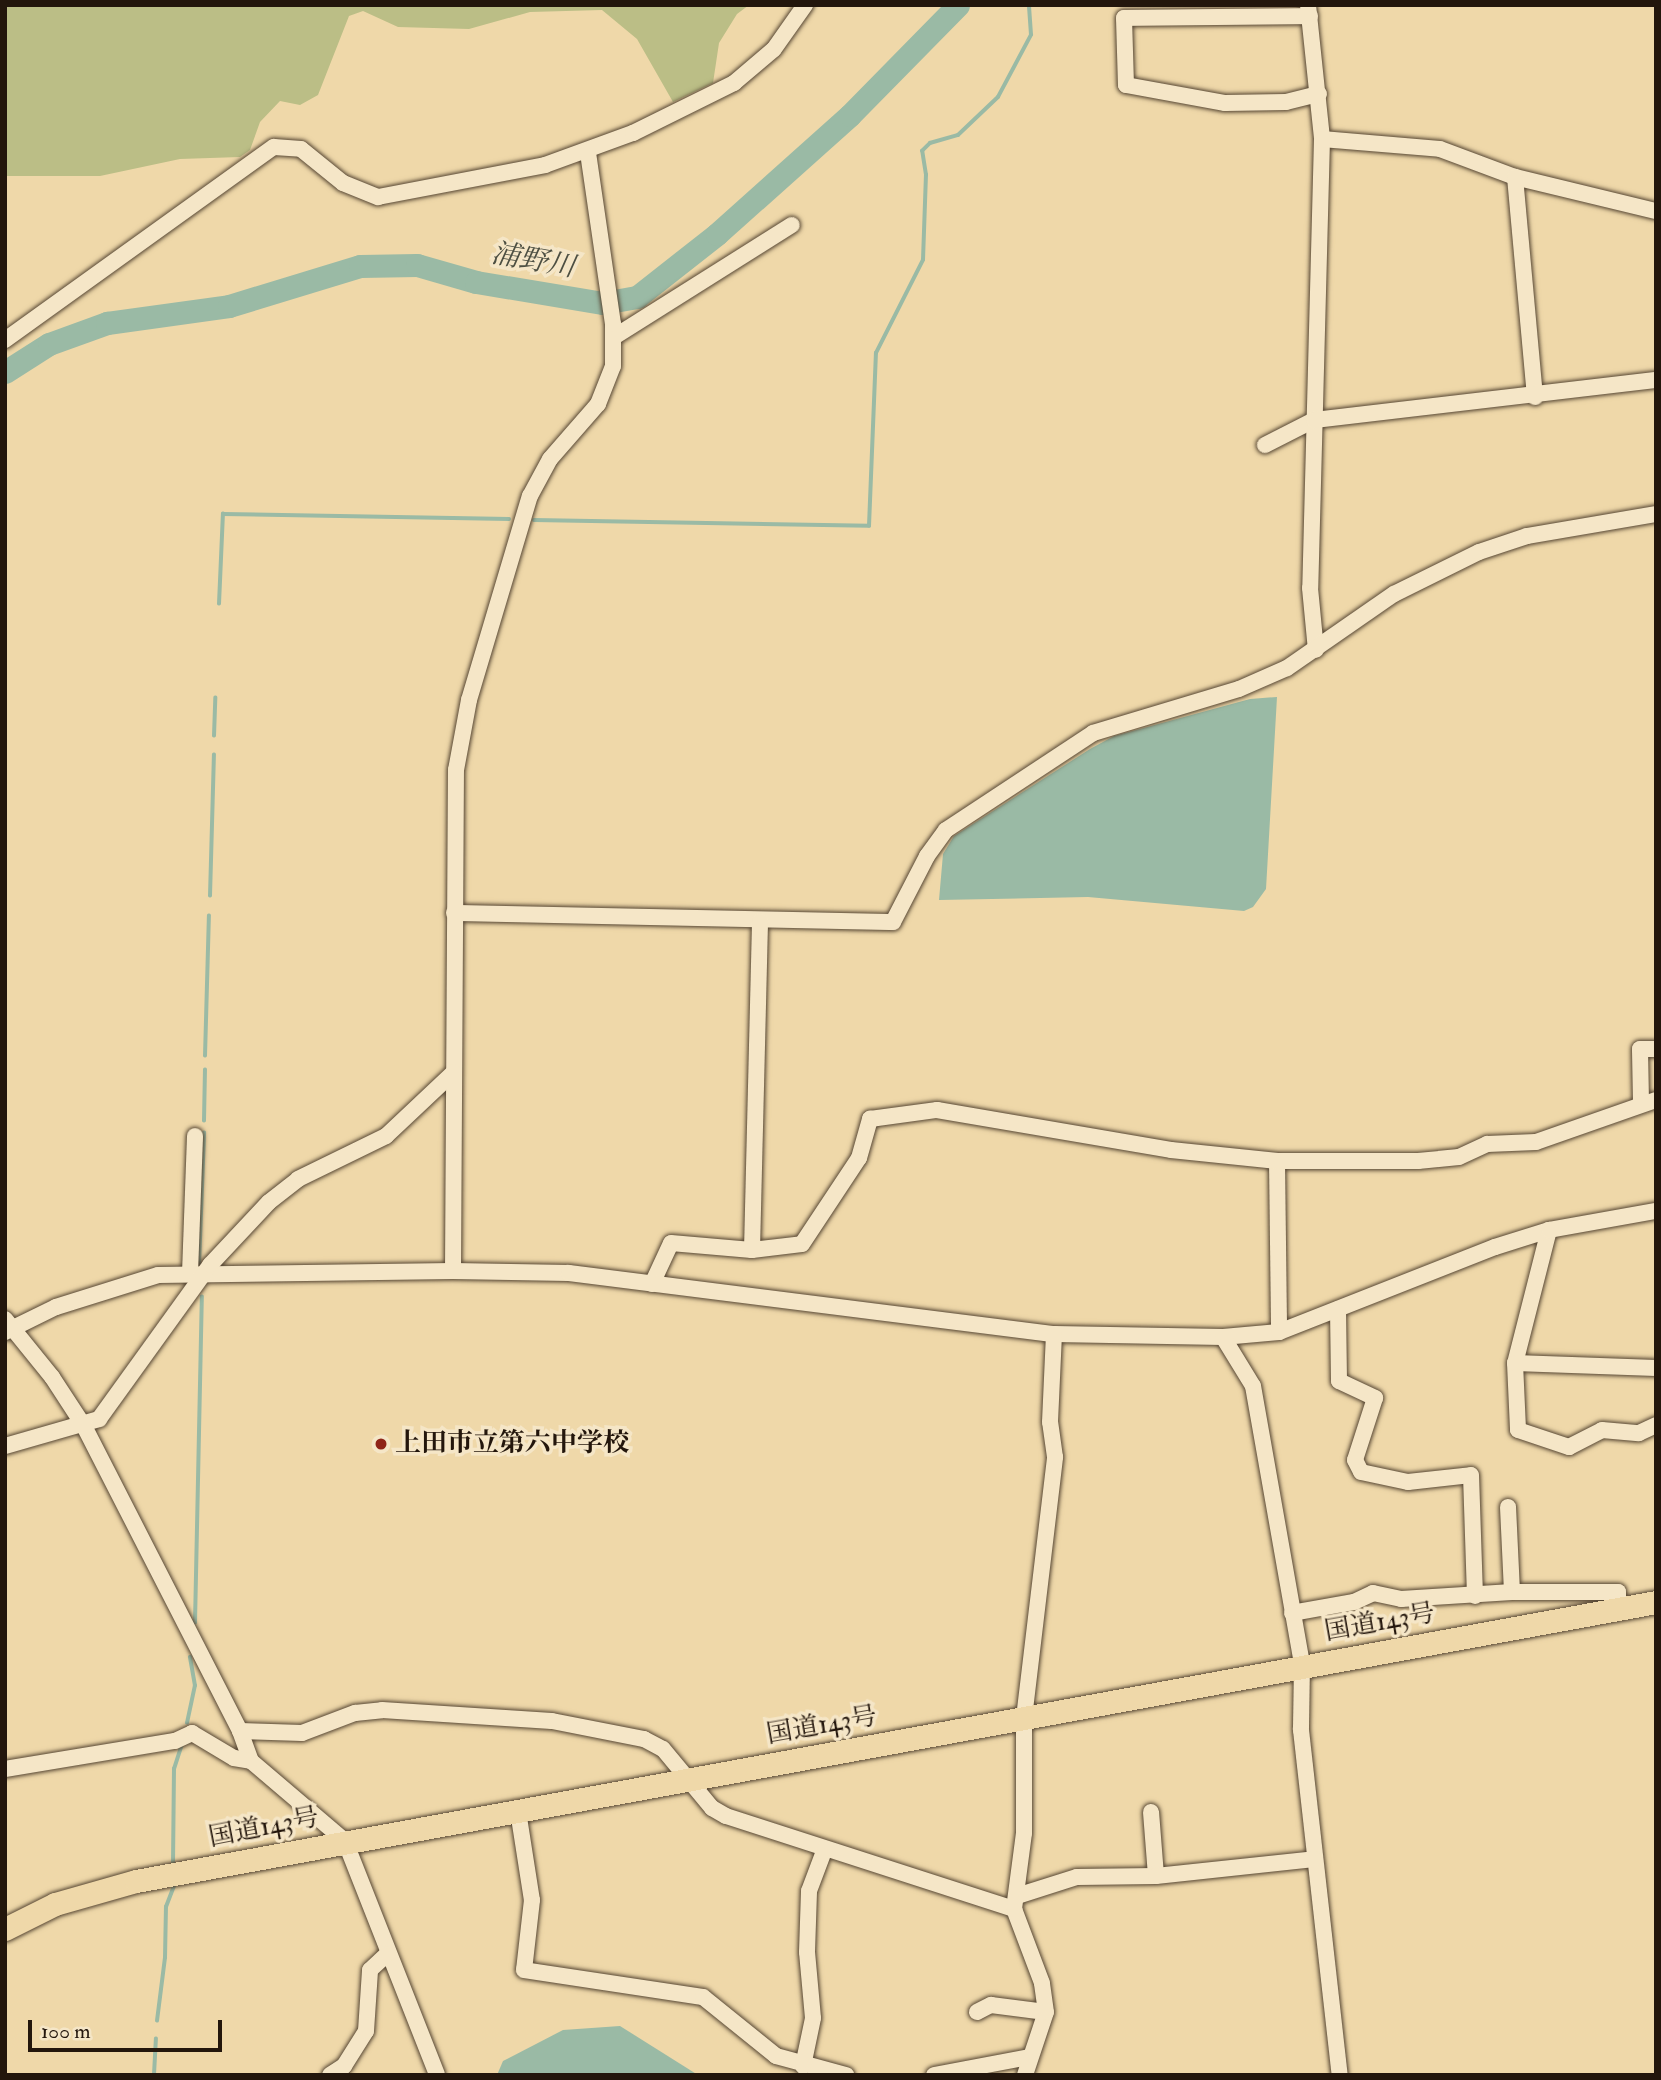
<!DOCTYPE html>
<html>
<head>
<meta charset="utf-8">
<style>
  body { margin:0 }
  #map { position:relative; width:1661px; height:2080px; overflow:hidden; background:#efd8a9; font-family:"IM FELL Double Pica","Noto Serif JP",serif }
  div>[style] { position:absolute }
  .green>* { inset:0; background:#bbbe86 }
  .water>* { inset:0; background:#9abaa5 }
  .stream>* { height:3.5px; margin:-1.75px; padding:0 1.75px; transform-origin:1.75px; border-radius:1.75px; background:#9abaa5 }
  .river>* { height:23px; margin:-11.5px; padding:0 11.5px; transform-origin:11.5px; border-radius:11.5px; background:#9abaa5 }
  .roads { filter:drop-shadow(0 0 2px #564633) drop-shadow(0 0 2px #564633) }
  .minor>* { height:16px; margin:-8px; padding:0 8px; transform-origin:8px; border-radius:8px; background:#f5e6c7 }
  .highway>* { height:23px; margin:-11.5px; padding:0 11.5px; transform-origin:11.5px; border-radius:11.5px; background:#efd8a9 }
  .dots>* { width:19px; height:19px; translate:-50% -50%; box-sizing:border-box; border:4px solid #f5e6c7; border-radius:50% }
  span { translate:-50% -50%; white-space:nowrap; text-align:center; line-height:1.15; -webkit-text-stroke:7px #f5e6c7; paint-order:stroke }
  .poi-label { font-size:26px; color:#23160c; font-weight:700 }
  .left { translate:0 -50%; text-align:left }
  .street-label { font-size:26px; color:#23160c }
  .water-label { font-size:28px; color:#4d4f42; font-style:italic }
  .frame { position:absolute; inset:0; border:7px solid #23160c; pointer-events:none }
  .scale { position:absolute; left:28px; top:2020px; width:194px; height:32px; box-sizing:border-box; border:4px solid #23160c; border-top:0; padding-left:9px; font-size:21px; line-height:24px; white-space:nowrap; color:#23160c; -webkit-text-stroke:5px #f5e6c7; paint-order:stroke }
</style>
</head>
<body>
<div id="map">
  <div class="green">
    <i style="clip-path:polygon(5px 5px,749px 5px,737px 14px,719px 43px,713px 83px,673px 102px,637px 39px,602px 10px,530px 12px,469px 29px,398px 27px,363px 11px,349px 16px,318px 95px,300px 105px,280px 101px,260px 122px,250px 150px,240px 157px,180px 159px,100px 176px,5px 176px)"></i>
  </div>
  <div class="water">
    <i style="clip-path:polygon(1277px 697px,1266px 889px,1253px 907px,1244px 911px,1088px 897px,939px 900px,943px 854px,954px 836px,1090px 749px,1114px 736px,1250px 699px)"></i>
    <i style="clip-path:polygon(620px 2026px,698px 2075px,497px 2075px,503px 2061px,563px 2030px)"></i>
  </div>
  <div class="stream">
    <i style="left:534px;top:520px;width:335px;rotate:1deg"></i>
    <i style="left:869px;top:526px;width:173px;rotate:-87.7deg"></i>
    <i style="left:876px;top:353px;width:104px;rotate:-63.2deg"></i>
    <i style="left:923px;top:260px;width:85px;rotate:-88deg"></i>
    <i style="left:926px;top:175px;width:24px;rotate:-99deg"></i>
    <i style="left:922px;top:151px;width:11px;rotate:-45deg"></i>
    <i style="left:930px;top:143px;width:29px;rotate:-16deg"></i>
    <i style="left:958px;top:135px;width:55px;rotate:-43.5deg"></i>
    <i style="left:998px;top:97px;width:70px;rotate:-62deg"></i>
    <i style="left:1031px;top:35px;width:30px;rotate:-94deg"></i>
    <i style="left:219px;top:604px;width:90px;rotate:-87.5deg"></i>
    <i style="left:223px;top:514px;width:286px;rotate:1deg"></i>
    <i style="left:214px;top:736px;width:38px;rotate:-88deg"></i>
    <i style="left:210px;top:896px;width:141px;rotate:-88.4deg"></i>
    <i style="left:205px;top:1056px;width:140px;rotate:-88.4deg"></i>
    <i style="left:204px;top:1121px;width:51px;rotate:-88.9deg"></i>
    <i style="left:199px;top:1265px;width:132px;rotate:-87.8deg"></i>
    <i style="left:195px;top:1623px;width:326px;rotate:-88.8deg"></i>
    <i style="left:187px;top:1723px;width:38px;rotate:-78deg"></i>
    <i style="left:195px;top:1686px;width:29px;rotate:-100deg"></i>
    <i style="left:173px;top:1864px;width:95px;rotate:-89.4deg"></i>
    <i style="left:174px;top:1769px;width:28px;rotate:-72deg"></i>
    <i style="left:157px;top:2021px;width:64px;rotate:-82.8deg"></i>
    <i style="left:165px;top:1958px;width:51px;rotate:-88.9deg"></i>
    <i style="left:166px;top:1907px;width:25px;rotate:-69deg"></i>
    <i style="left:154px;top:2075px;width:36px;rotate:-87deg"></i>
  </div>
  <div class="river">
    <i style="left:5px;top:372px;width:52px;rotate:-32.5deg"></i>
    <i style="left:49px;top:344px;width:62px;rotate:-19.9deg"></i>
    <i style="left:107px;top:323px;width:123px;rotate:-7.9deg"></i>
    <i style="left:229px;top:306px;width:137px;rotate:-17deg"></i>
    <i style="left:360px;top:266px;width:57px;rotate:-1deg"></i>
    <i style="left:417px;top:265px;width:61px;rotate:16.1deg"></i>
    <i style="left:476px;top:282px;width:129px;rotate:9.4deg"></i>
    <i style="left:603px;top:303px;width:35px;rotate:-10deg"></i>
    <i style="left:637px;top:297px;width:102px;rotate:-38.2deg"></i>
    <i style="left:717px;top:234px;width:178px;rotate:-41.8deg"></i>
    <i style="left:850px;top:115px;width:154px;rotate:-45.5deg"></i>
  </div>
  <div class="roads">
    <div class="minor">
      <i style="left:1308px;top:5px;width:135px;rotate:84deg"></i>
      <i style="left:1322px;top:139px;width:449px;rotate:91.5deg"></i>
      <i style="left:1310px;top:588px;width:62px;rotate:84.5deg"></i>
      <i style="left:1310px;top:16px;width:186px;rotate:179.4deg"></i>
      <i style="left:1124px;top:18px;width:67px;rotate:88.3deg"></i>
      <i style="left:1126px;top:85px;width:101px;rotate:10.3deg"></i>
      <i style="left:1225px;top:103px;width:61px;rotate:-0.9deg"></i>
      <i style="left:1286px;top:102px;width:34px;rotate:-14deg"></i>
      <i style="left:1322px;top:139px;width:118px;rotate:4.8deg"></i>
      <i style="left:1440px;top:149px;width:80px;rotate:20.5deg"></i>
      <i style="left:1515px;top:177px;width:145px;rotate:13.6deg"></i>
      <i style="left:1515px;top:177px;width:221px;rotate:84.8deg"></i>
      <i style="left:614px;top:337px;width:210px;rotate:-32.2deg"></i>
      <i style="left:5px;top:340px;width:331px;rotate:-35.7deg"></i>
      <i style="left:274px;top:147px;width:27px;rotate:4deg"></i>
      <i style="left:301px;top:149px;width:54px;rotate:39deg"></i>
      <i style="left:343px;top:183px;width:38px;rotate:22deg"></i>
      <i style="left:378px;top:197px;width:170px;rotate:-10.8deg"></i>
      <i style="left:545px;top:165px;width:94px;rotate:-20deg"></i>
      <i style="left:633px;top:133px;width:113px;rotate:-26.3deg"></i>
      <i style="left:734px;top:83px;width:52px;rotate:-40.4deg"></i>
      <i style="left:774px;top:49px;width:54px;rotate:-54.8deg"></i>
      <i style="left:1265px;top:445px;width:55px;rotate:-27deg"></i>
      <i style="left:1314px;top:420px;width:344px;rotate:-6.7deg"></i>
      <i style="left:454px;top:913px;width:439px;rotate:1.2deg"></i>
      <i style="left:893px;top:922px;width:74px;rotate:-62.7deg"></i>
      <i style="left:927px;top:856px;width:32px;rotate:-54deg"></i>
      <i style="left:946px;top:830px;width:176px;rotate:-33.4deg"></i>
      <i style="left:1093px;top:733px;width:152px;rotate:-16.8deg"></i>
      <i style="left:1239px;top:689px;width:52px;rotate:-23.6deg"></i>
      <i style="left:1287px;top:668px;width:130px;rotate:-34.7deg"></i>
      <i style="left:1394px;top:594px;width:95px;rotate:-26.3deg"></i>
      <i style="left:1479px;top:552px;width:51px;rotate:-18.4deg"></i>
      <i style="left:1527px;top:536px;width:131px;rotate:-9.7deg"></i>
      <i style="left:1641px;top:1102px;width:53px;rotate:-91.1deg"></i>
      <i style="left:1640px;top:1049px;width:16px"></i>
      <i style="left:1277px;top:1161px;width:171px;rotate:89.3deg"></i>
      <i style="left:1549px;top:1230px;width:137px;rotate:104.3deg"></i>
      <i style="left:1515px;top:1363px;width:67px;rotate:87.4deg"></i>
      <i style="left:1518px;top:1430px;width:54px;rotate:18.4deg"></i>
      <i style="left:1569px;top:1447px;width:37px;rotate:-27deg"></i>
      <i style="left:1602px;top:1430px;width:37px;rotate:5deg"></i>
      <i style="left:1639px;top:1433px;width:19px;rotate:-25deg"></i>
      <i style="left:752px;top:1250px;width:329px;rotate:-88.6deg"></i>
      <i style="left:453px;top:1271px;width:501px;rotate:-89.66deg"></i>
      <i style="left:456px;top:770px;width:71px;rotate:-79.5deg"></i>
      <i style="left:469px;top:700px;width:213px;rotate:-73.4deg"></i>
      <i style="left:530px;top:496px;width:42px;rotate:-61.6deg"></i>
      <i style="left:550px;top:459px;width:73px;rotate:-48.9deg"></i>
      <i style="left:598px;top:404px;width:41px;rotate:-68.5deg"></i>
      <i style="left:613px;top:366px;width:42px;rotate:-90deg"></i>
      <i style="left:613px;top:324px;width:174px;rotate:-98.3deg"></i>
      <i style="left:190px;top:1273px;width:137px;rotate:-87.9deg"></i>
      <i style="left:652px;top:1284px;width:45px;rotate:-65.1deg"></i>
      <i style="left:671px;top:1243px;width:81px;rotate:4.9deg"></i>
      <i style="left:752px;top:1250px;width:50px;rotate:-6.8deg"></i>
      <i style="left:802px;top:1244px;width:103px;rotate:-56.5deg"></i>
      <i style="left:859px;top:1158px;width:41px;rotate:-74.2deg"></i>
      <i style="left:870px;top:1119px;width:68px;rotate:-7.7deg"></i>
      <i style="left:937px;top:1110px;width:237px;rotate:9.7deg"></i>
      <i style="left:1171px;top:1150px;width:107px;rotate:5.9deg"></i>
      <i style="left:1277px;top:1161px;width:141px"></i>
      <i style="left:1418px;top:1161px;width:41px;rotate:-5.6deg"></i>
      <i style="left:1459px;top:1157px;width:31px;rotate:-25deg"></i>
      <i style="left:1487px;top:1144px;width:49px;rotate:-2.3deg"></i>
      <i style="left:1536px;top:1142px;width:127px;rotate:-19.3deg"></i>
      <i style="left:1338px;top:1309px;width:72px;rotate:89.2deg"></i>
      <i style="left:1339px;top:1381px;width:40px;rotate:25deg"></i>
      <i style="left:1375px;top:1398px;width:65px;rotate:107.9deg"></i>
      <i style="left:1355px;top:1460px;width:13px;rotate:63deg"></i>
      <i style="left:1361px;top:1472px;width:48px;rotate:12deg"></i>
      <i style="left:1408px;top:1482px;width:63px;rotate:-6.3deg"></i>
      <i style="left:1471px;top:1475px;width:121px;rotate:88.1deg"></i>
      <i style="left:5px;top:1319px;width:75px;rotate:51deg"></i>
      <i style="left:52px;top:1377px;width:59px;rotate:56.9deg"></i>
      <i style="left:84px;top:1426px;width:343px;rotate:62.9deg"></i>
      <i style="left:240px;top:1731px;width:32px;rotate:70deg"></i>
      <i style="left:251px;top:1761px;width:123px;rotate:40.4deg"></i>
      <i style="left:345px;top:1841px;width:251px;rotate:68.5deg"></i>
      <i style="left:5px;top:1332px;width:57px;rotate:-26.1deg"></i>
      <i style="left:56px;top:1307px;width:107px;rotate:-17.4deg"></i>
      <i style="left:158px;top:1275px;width:295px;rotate:-0.8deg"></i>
      <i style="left:453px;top:1271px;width:116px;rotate:1deg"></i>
      <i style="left:569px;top:1273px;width:489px;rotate:7.2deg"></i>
      <i style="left:1054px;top:1334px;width:169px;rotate:1deg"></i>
      <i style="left:1223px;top:1337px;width:56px;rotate:-5.1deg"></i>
      <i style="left:1279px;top:1332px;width:232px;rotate:-21.5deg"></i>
      <i style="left:1495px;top:1247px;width:57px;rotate:-17.5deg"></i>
      <i style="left:1549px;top:1230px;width:109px;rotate:-10.1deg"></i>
      <i style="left:1223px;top:1337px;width:57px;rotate:58.5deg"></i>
      <i style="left:1253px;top:1386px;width:282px;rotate:80deg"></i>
      <i style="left:1302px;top:1664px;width:66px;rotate:90.9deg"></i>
      <i style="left:1301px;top:1730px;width:347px;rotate:83.6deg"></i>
      <i style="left:1515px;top:1363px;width:141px;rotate:2deg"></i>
      <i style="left:5px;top:1446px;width:98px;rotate:-16deg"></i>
      <i style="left:99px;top:1419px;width:190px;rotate:-54.2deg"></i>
      <i style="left:210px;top:1265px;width:86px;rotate:-46.9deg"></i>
      <i style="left:269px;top:1202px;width:37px;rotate:-38deg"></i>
      <i style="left:298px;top:1179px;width:98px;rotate:-26deg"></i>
      <i style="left:386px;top:1136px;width:93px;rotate:-43.3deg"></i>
      <i style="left:1508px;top:1507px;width:85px;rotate:87.3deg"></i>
      <i style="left:1292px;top:1613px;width:63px;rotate:-10.1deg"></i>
      <i style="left:1354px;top:1602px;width:21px;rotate:-25deg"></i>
      <i style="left:1373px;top:1593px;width:29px;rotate:12deg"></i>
      <i style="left:1401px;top:1599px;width:111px;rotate:-3.6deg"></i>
      <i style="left:1512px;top:1592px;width:106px"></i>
      <i style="left:1618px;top:1592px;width:19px;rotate:90deg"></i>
      <i style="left:240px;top:1731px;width:62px;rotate:1.8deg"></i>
      <i style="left:302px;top:1733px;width:57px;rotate:-20.7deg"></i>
      <i style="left:355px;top:1713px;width:27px;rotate:-6deg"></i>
      <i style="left:382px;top:1710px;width:170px;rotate:3.7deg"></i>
      <i style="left:552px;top:1721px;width:94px;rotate:11.1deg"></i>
      <i style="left:644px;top:1739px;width:21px;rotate:28deg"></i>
      <i style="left:663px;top:1749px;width:77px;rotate:50.3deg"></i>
      <i style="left:712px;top:1808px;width:16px;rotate:30deg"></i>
      <i style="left:726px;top:1816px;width:303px;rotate:17.9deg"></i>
      <i style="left:5px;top:1769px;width:172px;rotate:-9.4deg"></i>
      <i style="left:175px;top:1741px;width:19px;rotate:-25deg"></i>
      <i style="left:192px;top:1733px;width:49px;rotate:30.8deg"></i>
      <i style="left:234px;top:1758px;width:17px;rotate:10deg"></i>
      <i style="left:518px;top:1811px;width:90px;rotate:81.1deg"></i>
      <i style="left:532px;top:1900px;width:70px;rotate:96.5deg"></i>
      <i style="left:524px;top:1970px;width:181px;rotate:8.6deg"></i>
      <i style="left:703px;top:1997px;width:94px;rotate:38.9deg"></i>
      <i style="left:776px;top:2056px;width:73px;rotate:15.2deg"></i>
      <i style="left:1151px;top:1812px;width:64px;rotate:85.5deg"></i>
      <i style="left:1017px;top:1896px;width:63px;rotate:-17.6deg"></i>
      <i style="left:1077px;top:1877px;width:79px;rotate:-0.7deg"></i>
      <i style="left:1156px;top:1876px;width:159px;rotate:-6.1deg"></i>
      <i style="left:977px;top:2012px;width:16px;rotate:-27deg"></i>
      <i style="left:991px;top:2005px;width:55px;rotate:7.3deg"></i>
      <i style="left:803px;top:2066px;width:49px;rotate:-78.2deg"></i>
      <i style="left:813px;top:2018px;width:66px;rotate:-95.2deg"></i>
      <i style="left:807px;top:1952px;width:61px;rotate:-88.1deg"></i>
      <i style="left:809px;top:1891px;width:43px;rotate:-69.4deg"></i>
      <i style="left:330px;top:2075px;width:17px;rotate:-33deg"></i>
      <i style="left:344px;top:2066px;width:41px;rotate:-57.8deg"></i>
      <i style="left:366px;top:2031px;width:61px;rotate:-86.2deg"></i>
      <i style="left:370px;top:1970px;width:23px;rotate:-43deg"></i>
      <i style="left:934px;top:2075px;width:97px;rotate:-10.7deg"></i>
      <i style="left:1025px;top:2075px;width:66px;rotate:-71.6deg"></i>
      <i style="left:1046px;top:2012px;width:29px;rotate:-98deg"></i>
      <i style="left:1042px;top:1983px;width:79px;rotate:-110.7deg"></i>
      <i style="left:1014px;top:1909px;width:77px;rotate:-82.5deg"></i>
      <i style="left:1024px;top:1833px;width:115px;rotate:-90deg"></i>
      <i style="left:1024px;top:1718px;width:263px;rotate:-83.2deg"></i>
      <i style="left:1055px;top:1457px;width:35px;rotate:-98deg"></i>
      <i style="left:1050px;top:1422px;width:88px;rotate:-87.4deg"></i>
    </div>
    <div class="highway">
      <i style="left:5px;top:1929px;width:56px;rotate:-26.6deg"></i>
      <i style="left:55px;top:1904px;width:84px;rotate:-15.9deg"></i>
      <i style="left:136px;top:1881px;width:1545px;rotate:-10.4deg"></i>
    </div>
  </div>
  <div class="dots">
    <i style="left:381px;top:1444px;background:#8f2418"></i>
  </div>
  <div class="poi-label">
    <span class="left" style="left:395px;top:1444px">上田市立第六中学校</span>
  </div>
  <div class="street-label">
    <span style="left:1380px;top:1623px;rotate:-10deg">国道143号</span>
    <span style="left:822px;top:1726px;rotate:-10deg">国道143号</span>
    <span style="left:264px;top:1828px;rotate:-11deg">国道143号</span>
  </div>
  <div class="water-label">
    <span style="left:533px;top:261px;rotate:10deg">浦野川</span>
  </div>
  <div class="frame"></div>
  <div class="scale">100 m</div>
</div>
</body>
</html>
